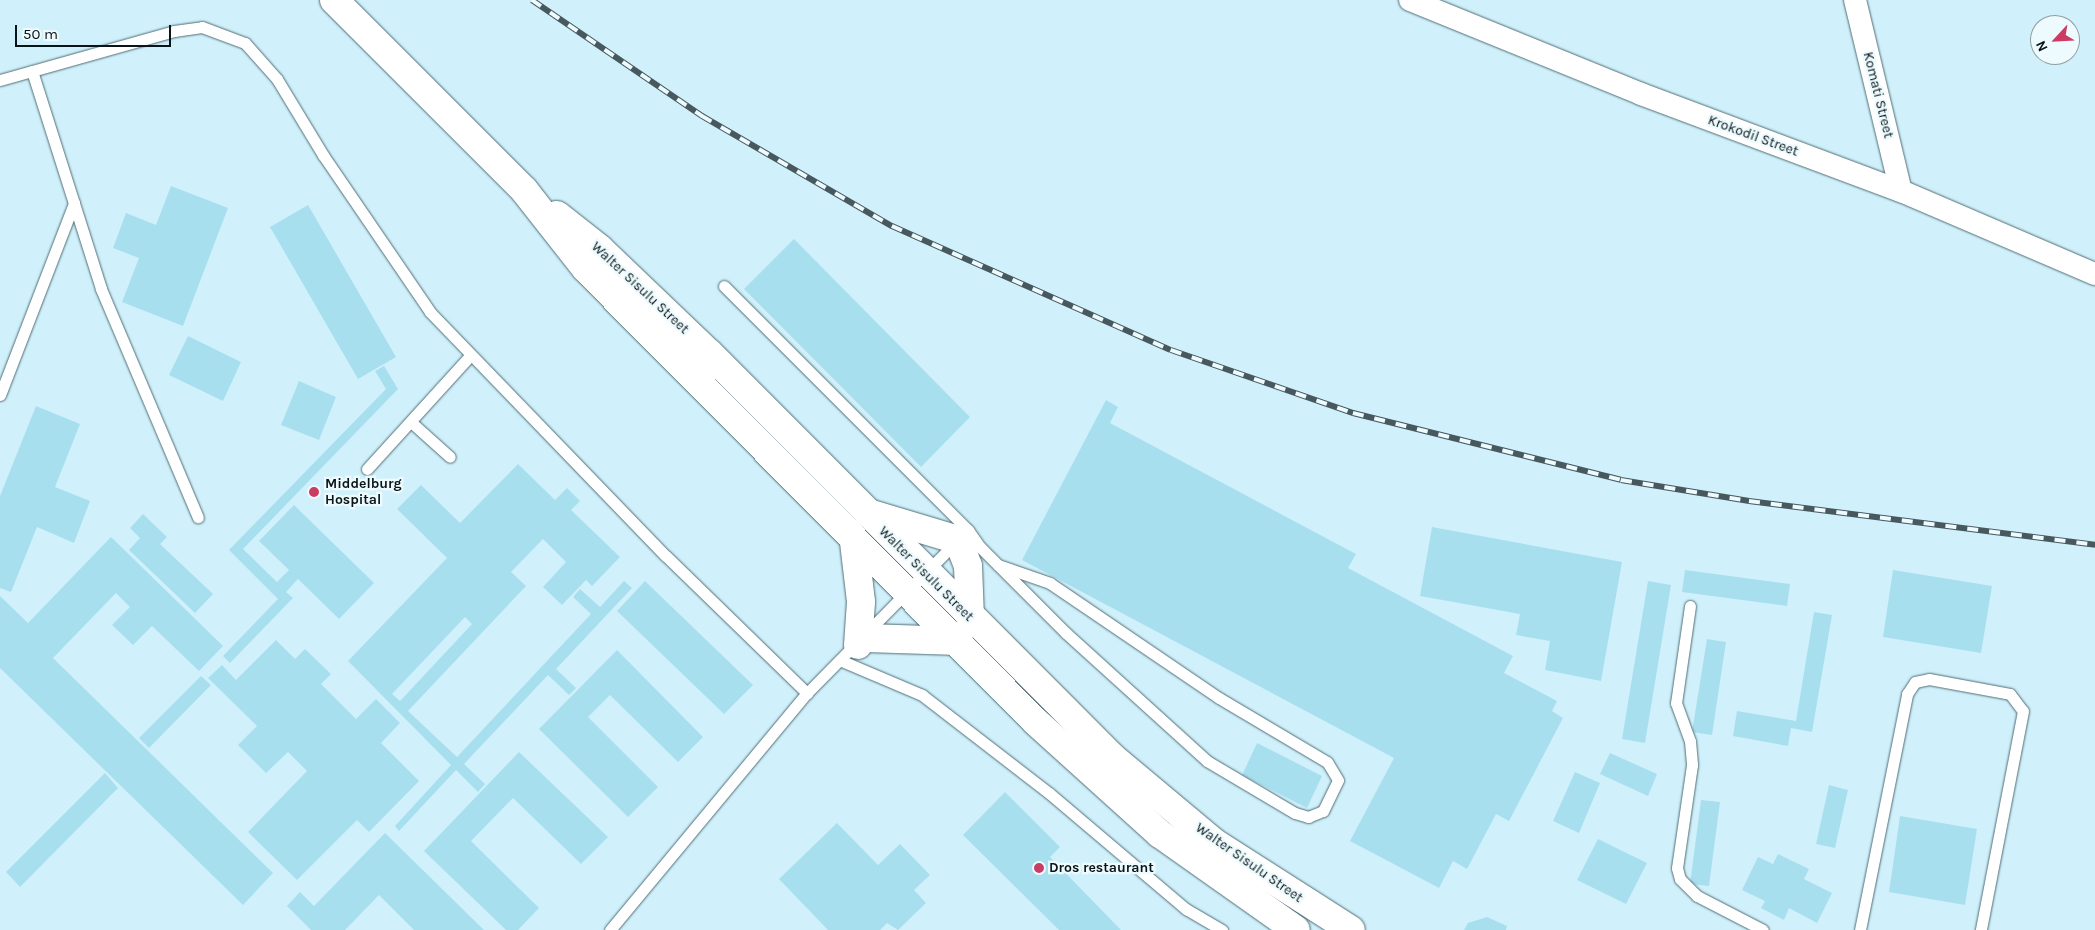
<!DOCTYPE html>
<html>
<head>
<meta charset="utf-8">
<style>
  body { margin:0 }
  #map { position:relative; width:2095px; height:930px; overflow:hidden; background:#d0f1fb; font-family:Karla,sans-serif }
  div>[style] { position:absolute }
  .building>* { inset:0; background:#a8dfef }
  .roads { filter:drop-shadow(0 0 1px #506d76) drop-shadow(0 0 1px #506d76) }
  .service>* { height:11px; margin:-5.5px; padding:0 5.5px; transform-origin:5.5px; border-radius:5.5px; background:#fff }
  .minor>* { height:22px; margin:-11px; padding:0 11px; transform-origin:11px; border-radius:11px; background:#fff }
  .secondary>* { height:28px; margin:-14px; padding:0 14px; transform-origin:14px; border-radius:14px; background:#fff }
  .rail>* { height:5.5px; margin-top:-2.75px; transform-origin:0; background:repeating-linear-gradient(90deg,#edfafe 0 11px,#47595f 0 22px); box-sizing:border-box; border-block:1px solid #47595f }
  .dots>* { width:14px; height:14px; translate:-50% -50%; box-sizing:border-box; border:2px solid #edfafe; border-radius:50% }
  span { translate:-50% -50%; white-space:nowrap; text-align:center; line-height:1.15; -webkit-text-stroke:4.5px #edfafe; paint-order:stroke }
  .street-label { font-size:14px; color:#081417 }
  .poi-label { font-size:14px; color:#081417; font-weight:700 }
  .left { translate:0 -50%; text-align:left }
  .north { position:absolute; left:2030px; top:15px; width:50px; height:50px; box-sizing:border-box; background:#edfafe; border:1px solid #919ea2; border-radius:50%; rotate:245deg; font-size:14px; font-weight:700; line-height:20px; text-align:center; color:#081417 }
  .north::after { content:''; display:block; margin:auto; width:18px; height:22px; background:#cb3c63; clip-path:polygon(50% 0,100% 100%,50% 72%,0 100%) }
  .scale { position:absolute; left:15px; top:25px; width:156px; height:22px; box-sizing:border-box; border:2px solid #081417; border-top:0; padding-left:6px; font-size:15px; line-height:18px; white-space:nowrap; color:#081417; -webkit-text-stroke:4px #edfafe; paint-order:stroke }
</style>
</head>
<body>
<div id="map">
  <div class="building">
    <i style="clip-path:polygon(171px 186px,228px 208px,183px 326px,122px 302px,139px 258px,113px 248px,126px 213px,156px 225px)"></i>
    <i style="clip-path:polygon(308px 205px,396px 357px,358px 379px,270px 227px)"></i>
    <i style="clip-path:polygon(794px 239px,970px 417px,921px 467px,744px 289px)"></i>
    <i style="clip-path:polygon(188px 336px,241px 362px,223px 401px,169px 375px)"></i>
    <i style="clip-path:polygon(384px 366px,398px 389px,243px 549px,277px 582px,289px 570px,259px 541px,294px 505px,374px 583px,339px 619px,298px 579px,286px 592px,293px 598px,230px 663px,223px 656px,278px 599px,229px 550px,386px 389px,375px 371px)"></i>
    <i style="clip-path:polygon(299px 381px,336px 397px,319px 440px,281px 425px)"></i>
    <i style="clip-path:polygon(1106px 400px,1118px 407px,1110px 423px,1356px 554px,1348px 568px,1513px 656px,1504px 673px,1557px 701px,1552px 711px,1563px 718px,1509px 821px,1496px 814px,1467px 869px,1453px 861px,1439px 888px,1350px 841px,1394px 758px,1022px 560px)"></i>
    <i style="clip-path:polygon(36px 406px,80px 424px,55px 487px,90px 501px,74px 543px,37px 527px,11px 592px,0 588px,0 496px)"></i>
    <i style="clip-path:polygon(evenodd,518px 464px,555px 500px,567px 488px,580px 501px,571px 510px,620px 557px,592px 586px,586px 580px,562px 605px,543px 587px,566px 562px,543px 539px,511px 572px,526px 586px,408px 711px,457px 757px,591px 614px,573px 597px,580px 589px,600px 607px,624px 581px,632px 588px,556px 669px,576px 688px,569px 695px,548px 675px,464px 764px,485px 784px,478px 792px,456px 770px,399px 831px,395px 826px,451px 765px,348px 661px,447px 558px,397px 509px,421px 485px,460px 523px,518px 464px,465px 617px,472px 624px,400px 701px,392px 694px,465px 617px)"></i>
    <i style="clip-path:polygon(143px 514px,167px 537px,160px 544px,213px 594px,195px 613px,129px 550px,140px 538px,130px 528px)"></i>
    <i style="clip-path:polygon(1432px 527px,1622px 562px,1601px 681px,1545px 670px,1550px 641px,1516px 635px,1520px 614px,1420px 596px)"></i>
    <i style="clip-path:polygon(111px 537px,223px 646px,199px 671px,152px 626px,133px 645px,112px 625px,130px 607px,116px 593px,53px 658px,273px 873px,243px 905px,0 668px,0 596px,28px 623px)"></i>
    <i style="clip-path:polygon(1685px 570px,1790px 584px,1787px 606px,1682px 592px)"></i>
    <i style="clip-path:polygon(1893px 570px,1992px 586px,1981px 653px,1883px 637px)"></i>
    <i style="clip-path:polygon(645px 581px,753px 685px,724px 714px,617px 611px)"></i>
    <i style="clip-path:polygon(1648px 581px,1671px 585px,1645px 743px,1622px 739px)"></i>
    <i style="clip-path:polygon(1814px 612px,1832px 615px,1812px 732px,1791px 728px,1788px 746px,1733px 736px,1737px 711px,1796px 721px)"></i>
    <i style="clip-path:polygon(1707px 639px,1726px 642px,1712px 735px,1692px 732px)"></i>
    <i style="clip-path:polygon(276px 640px,295px 659px,305px 649px,331px 674px,321px 684px,356px 719px,376px 699px,400px 723px,381px 743px,419px 781px,369px 832px,357px 820px,297px 880px,248px 832px,307px 771px,288px 752px,266px 773px,238px 745px,257px 726px,208px 678px,222px 665px,236px 680px)"></i>
    <i style="clip-path:polygon(617px 650px,703px 737px,678px 762px,610px 695px,588px 717px,658px 787px,628px 817px,539px 729px)"></i>
    <i style="clip-path:polygon(201px 676px,211px 685px,149px 748px,139px 738px)"></i>
    <i style="clip-path:polygon(1257px 743px,1322px 776px,1307px 808px,1242px 775px)"></i>
    <i style="clip-path:polygon(519px 752px,608px 837px,581px 864px,513px 798px,471px 841px,539px 908px,518px 930px,506px 930px,424px 851px)"></i>
    <i style="clip-path:polygon(1610px 753px,1657px 774px,1648px 796px,1600px 774px)"></i>
    <i style="clip-path:polygon(1575px 772px,1600px 783px,1579px 833px,1553px 821px)"></i>
    <i style="clip-path:polygon(105px 773px,118px 788px,20px 887px,6px 872px)"></i>
    <i style="clip-path:polygon(1829px 785px,1848px 790px,1835px 848px,1816px 844px)"></i>
    <i style="clip-path:polygon(1005px 792px,1060px 847px,1050px 857px,1121px 930px,1059px 930px,963px 835px)"></i>
    <i style="clip-path:polygon(1701px 800px,1720px 802px,1709px 886px,1690px 884px)"></i>
    <i style="clip-path:polygon(1900px 816px,1977px 829px,1965px 905px,1889px 892px)"></i>
    <i style="clip-path:polygon(837px 823px,878px 865px,900px 844px,930px 875px,914px 890px,926px 903px,898px 930px,887px 923px,880px 930px,828px 930px,779px 879px)"></i>
    <i style="clip-path:polygon(385px 833px,484px 930px,414px 930px,379px 895px,345px 930px,311px 930px,287px 906px,300px 892px,314px 906px)"></i>
    <i style="clip-path:polygon(1598px 839px,1647px 863px,1626px 904px,1577px 880px)"></i>
    <i style="clip-path:polygon(1778px 854px,1809px 869px,1804px 879px,1832px 893px,1817px 923px,1789px 908px,1784px 920px,1761px 908px,1765px 901px,1742px 890px,1758px 857px,1773px 864px)"></i>
    <i style="clip-path:polygon(1487px 917px,1507px 926px,1506px 930px,1464px 930px,1468px 923px)"></i>
  </div>
  <div class="roads">
    <div class="service">
      <i style="left:32px;top:71px;width:229px;rotate:72.4deg"></i>
      <i style="left:101px;top:289px;width:248px;rotate:67deg"></i>
      <i style="left:0;top:80px;width:181px;rotate:-15.7deg"></i>
      <i style="left:174px;top:31px;width:28px;rotate:-8deg"></i>
      <i style="left:202px;top:27px;width:46px;rotate:20.4deg"></i>
      <i style="left:245px;top:43px;width:48px;rotate:48.4deg"></i>
      <i style="left:277px;top:79px;width:89px;rotate:58.8deg"></i>
      <i style="left:323px;top:155px;width:190px;rotate:55.7deg"></i>
      <i style="left:430px;top:312px;width:339px;rotate:46deg"></i>
      <i style="left:666px;top:556px;width:197px;rotate:44.2deg"></i>
      <i style="left:724px;top:286px;width:345px;rotate:45deg"></i>
      <i style="left:0;top:395px;width:206px;rotate:-68.9deg"></i>
      <i style="left:411px;top:422px;width:52px;rotate:41.9deg"></i>
      <i style="left:367px;top:469px;width:151px;rotate:-47.7deg"></i>
      <i style="left:1690px;top:606px;width:98px;rotate:98.2deg"></i>
      <i style="left:1676px;top:703px;width:40px;rotate:69.8deg"></i>
      <i style="left:1690px;top:741px;width:24px;rotate:85deg"></i>
      <i style="left:1692px;top:765px;width:104px;rotate:98.3deg"></i>
      <i style="left:1677px;top:868px;width:11px;rotate:75deg"></i>
      <i style="left:1680px;top:879px;width:24px;rotate:45deg"></i>
      <i style="left:1697px;top:896px;width:74px;rotate:27.3deg"></i>
      <i style="left:842px;top:661px;width:87px;rotate:23deg"></i>
      <i style="left:922px;top:695px;width:160px;rotate:37.7deg"></i>
      <i style="left:1049px;top:793px;width:180px;rotate:40.3deg"></i>
      <i style="left:1186px;top:909px;width:42px;rotate:30.3deg"></i>
      <i style="left:610px;top:930px;width:308px;rotate:-50.3deg"></i>
      <i style="left:807px;top:693px;width:229px;rotate:-45.4deg"></i>
      <i style="left:968px;top:530px;width:21px;rotate:55deg"></i>
      <i style="left:980px;top:547px;width:122px;rotate:45deg"></i>
      <i style="left:1066px;top:633px;width:190px;rotate:42.2deg"></i>
      <i style="left:1207px;top:761px;width:102px;rotate:30.6deg"></i>
      <i style="left:1295px;top:813px;width:14px;rotate:17deg"></i>
      <i style="left:1308px;top:817px;width:16px;rotate:-22deg"></i>
      <i style="left:1323px;top:811px;width:34px;rotate:-64deg"></i>
      <i style="left:1338px;top:780px;width:21px;rotate:-121deg"></i>
      <i style="left:1327px;top:762px;width:126px;rotate:-149.3deg"></i>
      <i style="left:1219px;top:698px;width:204px;rotate:-145.8deg"></i>
      <i style="left:1050px;top:583px;width:55px;rotate:-160.9deg"></i>
      <i style="left:1860px;top:930px;width:241px;rotate:-78.7deg"></i>
      <i style="left:1907px;top:694px;width:14px;rotate:-56deg"></i>
      <i style="left:1915px;top:682px;width:14px;rotate:-12deg"></i>
      <i style="left:1929px;top:679px;width:82px;rotate:10.5deg"></i>
      <i style="left:2010px;top:694px;width:21px;rotate:53deg"></i>
      <i style="left:2023px;top:711px;width:223px;rotate:100.9deg"></i>
    </div>
    <div class="minor">
      <i style="left:1410px;top:0;width:249px;rotate:22.1deg"></i>
      <i style="left:1641px;top:94px;width:278px;rotate:20.5deg"></i>
      <i style="left:1901px;top:191px;width:211px;rotate:23.2deg"></i>
      <i style="left:1855px;top:0;width:196px;rotate:76.5deg"></i>
    </div>
    <div class="secondary">
      <i style="left:334px;top:0;width:269px;rotate:45deg"></i>
      <i style="left:524px;top:190px;width:100px;rotate:51.9deg"></i>
      <i style="left:586px;top:269px;width:639px;rotate:45.19deg"></i>
      <i style="left:1036px;top:722px;width:167px;rotate:42.1deg"></i>
      <i style="left:1160px;top:834px;width:166px;rotate:35.2deg"></i>
      <i style="left:557px;top:215px;width:55px;rotate:38.3deg"></i>
      <i style="left:600px;top:249px;width:151px;rotate:43.7deg"></i>
      <i style="left:709px;top:353px;width:571px;rotate:45.07deg"></i>
      <i style="left:1112px;top:757px;width:134px;rotate:39.9deg"></i>
      <i style="left:1215px;top:843px;width:161px;rotate:32.6deg"></i>
      <i style="left:868px;top:513px;width:94px;rotate:16.7deg"></i>
      <i style="left:958px;top:540px;width:28px;rotate:69deg"></i>
      <i style="left:968px;top:566px;width:51px;rotate:87.8deg"></i>
      <i style="left:854px;top:542px;width:60px;rotate:83.3deg"></i>
      <i style="left:861px;top:602px;width:43px;rotate:94deg"></i>
      <i style="left:865px;top:638px;width:94px;rotate:1.8deg"></i>
    </div>
  </div>
  <div class="rail">
    <i style="left:532px;top:0;width:206px;rotate:34.3deg"></i>
    <i style="left:702px;top:116px;width:220px;rotate:30.1deg"></i>
    <i style="left:892px;top:226px;width:305px;rotate:24deg"></i>
    <i style="left:1171px;top:350px;width:193px;rotate:19.1deg"></i>
    <i style="left:1353px;top:413px;width:276px;rotate:14deg"></i>
    <i style="left:1621px;top:480px;width:130px;rotate:9.3deg"></i>
    <i style="left:1749px;top:501px;width:349px;rotate:7.2deg"></i>
  </div>
  <div class="dots">
    <i style="left:314px;top:492px;background:#cb3c63"></i>
    <i style="left:1039px;top:868px;background:#cb3c63"></i>
  </div>
  <div class="street-label">
    <span style="left:1878px;top:95px;rotate:76deg">Komati Street</span>
    <span style="left:1753px;top:136px;rotate:20deg">Krokodil Street</span>
    <span style="left:640px;top:288px;rotate:43deg">Walter Sisulu Street</span>
    <span style="left:926px;top:574px;rotate:45deg">Walter Sisulu Street</span>
    <span style="left:1249px;top:863px;rotate:35deg">Walter Sisulu Street</span>
  </div>
  <div class="poi-label">
    <span class="left" style="left:325px;top:492px">Middelburg<br>Hospital</span>
    <span class="left" style="left:1049px;top:868px">Dros restaurant</span>
  </div>
  <div class="north">N</div>
  <div class="scale">50 m</div>
</div>
</body>
</html>
